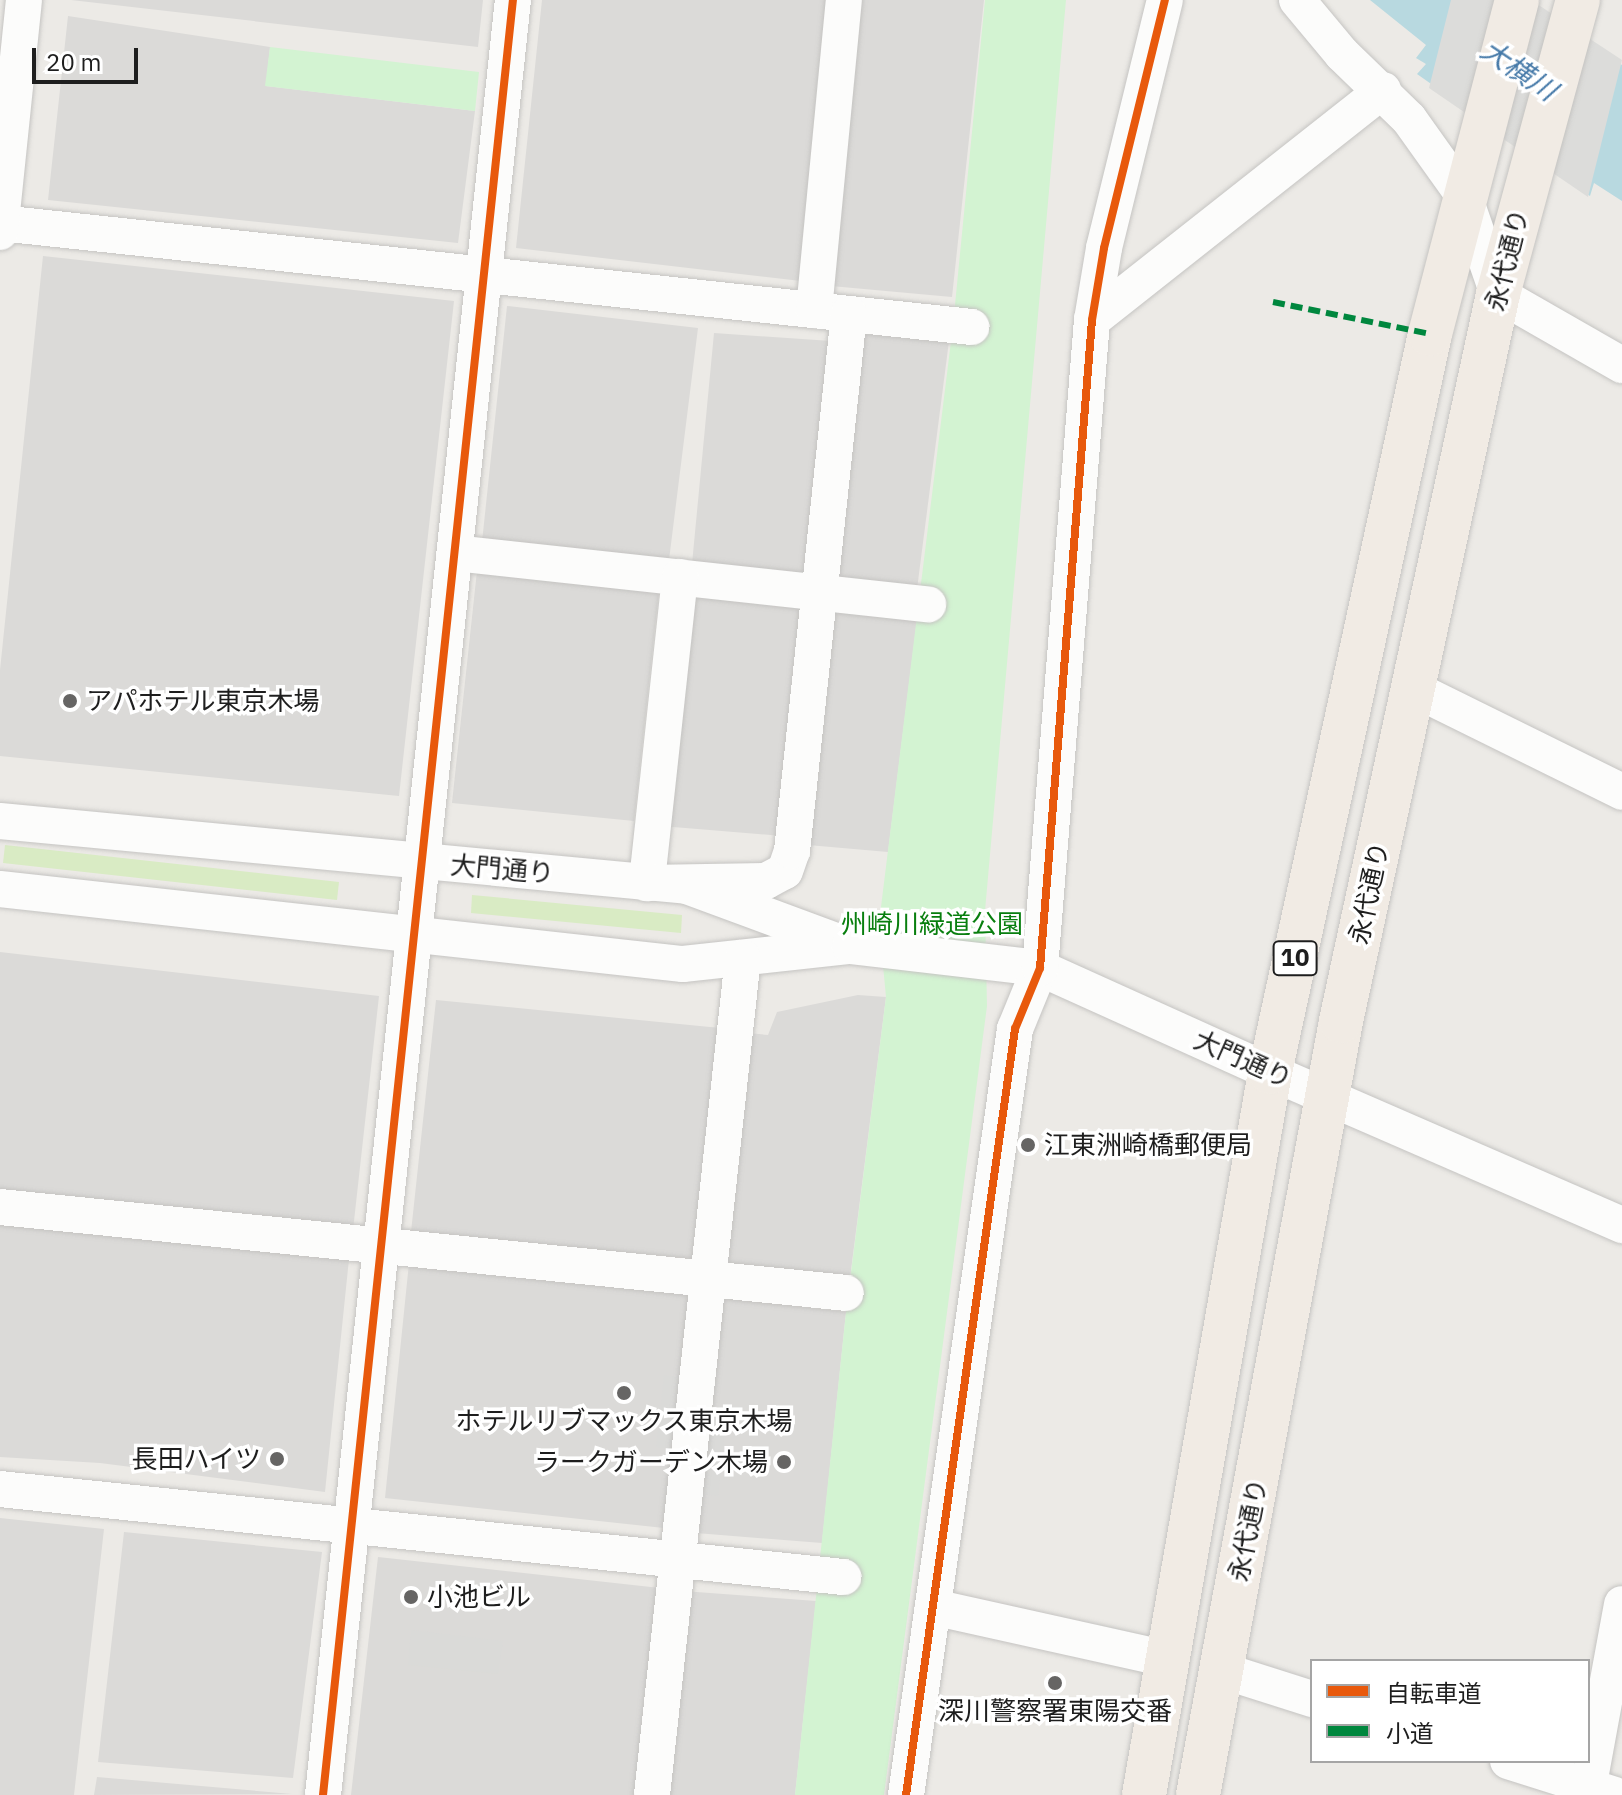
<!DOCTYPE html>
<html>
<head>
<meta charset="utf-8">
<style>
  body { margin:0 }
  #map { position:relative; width:1622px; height:1795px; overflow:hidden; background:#eceae6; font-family:"IBM Plex Sans","Noto Sans JP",sans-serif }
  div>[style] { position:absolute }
  .residential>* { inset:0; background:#dbdad8 }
  .religious>* { inset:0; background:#dadad8 }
  .grass>* { inset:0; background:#d9ebc4 }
  .park>* { inset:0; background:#d3f3d2 }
  .water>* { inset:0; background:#b8d9e0 }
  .pier>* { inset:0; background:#dcdcda }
  .roads { filter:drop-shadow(0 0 2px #c5c4c2) drop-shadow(0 0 2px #c5c4c2) }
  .minor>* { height:36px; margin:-18px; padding:0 18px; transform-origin:18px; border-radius:18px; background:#fcfcfb }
  .major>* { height:44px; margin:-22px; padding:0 22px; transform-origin:22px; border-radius:22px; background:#f1ebe4 }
  .quiet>* { height:6px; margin-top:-3px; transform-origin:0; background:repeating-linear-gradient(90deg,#00873e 0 12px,transparent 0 18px) }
  .cycleway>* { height:8px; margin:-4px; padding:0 4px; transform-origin:4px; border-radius:4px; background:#e8590c }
  .dots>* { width:22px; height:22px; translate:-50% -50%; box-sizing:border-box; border:4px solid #fff; border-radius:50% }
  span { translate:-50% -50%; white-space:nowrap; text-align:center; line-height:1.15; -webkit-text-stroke:7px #fff; paint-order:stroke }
  .shield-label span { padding:2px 6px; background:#fff; border:2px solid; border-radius:6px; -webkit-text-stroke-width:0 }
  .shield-label { font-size:24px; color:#1e1e1e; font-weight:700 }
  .street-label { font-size:26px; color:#1e1e1e }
  .poi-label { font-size:26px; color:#1e1e1e }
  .left { translate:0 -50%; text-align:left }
  .right { translate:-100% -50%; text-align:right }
  .park-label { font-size:26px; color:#097f0f }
  .water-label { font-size:28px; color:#4579a8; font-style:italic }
  .legend { position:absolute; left:1310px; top:1659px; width:280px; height:104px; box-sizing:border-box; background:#fff; border:2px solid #a5a5a5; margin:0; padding:10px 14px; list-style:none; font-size:24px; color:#1e1e1e }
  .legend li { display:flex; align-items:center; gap:16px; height:40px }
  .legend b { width:40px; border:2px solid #a5a5a5 }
  .scale { position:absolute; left:32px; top:48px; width:106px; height:36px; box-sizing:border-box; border:4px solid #1e1e1e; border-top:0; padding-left:10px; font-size:24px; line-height:28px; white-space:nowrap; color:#1e1e1e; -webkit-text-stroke:6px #fff; paint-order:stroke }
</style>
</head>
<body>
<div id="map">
  <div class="residential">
    <i style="clip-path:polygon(71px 0,483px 0,478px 47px)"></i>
    <i style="clip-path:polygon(542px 0,828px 0,801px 281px,516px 248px)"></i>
    <i style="clip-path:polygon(861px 0,984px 0,952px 297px,831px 286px)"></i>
    <i style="clip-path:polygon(68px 16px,270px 47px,266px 86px,475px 111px,458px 243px,48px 200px)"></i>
    <i style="clip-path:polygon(43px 256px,454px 301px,399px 796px,0 756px,0 670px)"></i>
    <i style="clip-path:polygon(507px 306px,698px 328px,669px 560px,482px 542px)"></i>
    <i style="clip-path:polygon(714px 333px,831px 341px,810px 577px,692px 564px)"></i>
    <i style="clip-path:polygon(863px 334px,949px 341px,917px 589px,835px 581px)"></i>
    <i style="clip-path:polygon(477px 571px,659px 590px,634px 821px,452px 803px)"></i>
    <i style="clip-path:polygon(686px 591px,806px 605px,783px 836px,661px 826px)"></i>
    <i style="clip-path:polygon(832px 608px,917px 620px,888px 852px,808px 845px)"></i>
    <i style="clip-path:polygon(0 952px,379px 996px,353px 1230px,0 1194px)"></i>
    <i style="clip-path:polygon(858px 995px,886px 997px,850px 1278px,724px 1269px,747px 1033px,768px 1035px,777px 1012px)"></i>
    <i style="clip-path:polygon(436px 1000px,720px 1028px,696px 1259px,411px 1232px)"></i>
    <i style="clip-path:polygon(0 1223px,349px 1259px,325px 1492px,100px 1463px,0 1457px)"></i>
    <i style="clip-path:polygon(409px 1263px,693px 1291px,664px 1528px,385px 1498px)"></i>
    <i style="clip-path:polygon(719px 1297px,846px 1312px,822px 1543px,696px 1533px)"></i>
    <i style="clip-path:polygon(0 1518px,104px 1529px,74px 1795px,0 1795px)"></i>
    <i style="clip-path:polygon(124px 1532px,322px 1552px,293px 1778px,98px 1762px)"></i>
    <i style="clip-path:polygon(378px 1557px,660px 1588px,636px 1795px,351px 1795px)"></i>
    <i style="clip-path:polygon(683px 1591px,816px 1601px,795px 1795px,663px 1795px)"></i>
    <i style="clip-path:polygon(97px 1777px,292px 1794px,94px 1795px)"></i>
  </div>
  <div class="religious">
    <i style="clip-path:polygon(664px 1375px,687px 1378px,679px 1450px,656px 1447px)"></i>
    <i style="clip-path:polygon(709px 1419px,726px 1421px,718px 1496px,702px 1494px)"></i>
    <i style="clip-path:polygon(411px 1630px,503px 1641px,498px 1674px,408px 1665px)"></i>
  </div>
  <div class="grass">
    <i style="clip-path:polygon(5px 845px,339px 882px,337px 900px,3px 863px)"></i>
    <i style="clip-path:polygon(472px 895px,682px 915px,681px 933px,471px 913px)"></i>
  </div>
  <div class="park">
    <i style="clip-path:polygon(985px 0,1066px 0,985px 911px,987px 1006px,884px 1795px,795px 1795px,846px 1312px,886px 997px,879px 923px,953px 325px)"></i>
    <i style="clip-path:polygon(270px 47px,479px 72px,475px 111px,265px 86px)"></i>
  </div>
  <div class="water">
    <i style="clip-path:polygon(1370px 0,1525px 0,1622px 65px,1622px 201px,1594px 183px,1590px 196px,1417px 74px,1426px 64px,1416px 58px,1426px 45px)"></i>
  </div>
  <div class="pier">
    <i style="clip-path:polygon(1451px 0,1531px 0,1622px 60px,1588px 197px,1429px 88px)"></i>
  </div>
  <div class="roads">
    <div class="minor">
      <i style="left:1297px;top:0;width:70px;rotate:50.2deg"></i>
      <i style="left:1342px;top:54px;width:93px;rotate:44.1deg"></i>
      <i style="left:1409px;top:119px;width:95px;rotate:54.5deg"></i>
      <i style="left:1464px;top:196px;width:104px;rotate:70.9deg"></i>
      <i style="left:1498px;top:294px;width:143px;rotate:29.8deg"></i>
      <i style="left:0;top:223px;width:977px;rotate:6.11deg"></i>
      <i style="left:0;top:232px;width:233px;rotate:-84.1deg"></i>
      <i style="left:814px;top:310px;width:311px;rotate:-84.5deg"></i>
      <i style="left:1092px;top:320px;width:371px;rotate:-38.3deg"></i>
      <i style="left:455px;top:553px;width:476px;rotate:6.2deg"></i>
      <i style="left:680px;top:577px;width:308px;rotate:96.2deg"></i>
      <i style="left:647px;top:883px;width:119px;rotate:-1deg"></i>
      <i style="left:766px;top:881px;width:21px;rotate:-28deg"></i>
      <i style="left:785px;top:871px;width:21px;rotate:-71deg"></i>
      <i style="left:792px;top:851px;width:540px;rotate:-83.94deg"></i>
      <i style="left:1412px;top:688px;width:234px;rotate:26.3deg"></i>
      <i style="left:0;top:821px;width:690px;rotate:5.4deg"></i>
      <i style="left:687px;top:886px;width:164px;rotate:20.3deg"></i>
      <i style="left:0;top:889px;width:687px;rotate:6.27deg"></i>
      <i style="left:683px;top:964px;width:168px;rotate:-6.2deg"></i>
      <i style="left:850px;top:946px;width:191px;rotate:6.6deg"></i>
      <i style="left:1040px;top:968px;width:252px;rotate:24.3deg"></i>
      <i style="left:1270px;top:1072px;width:384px;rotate:23.5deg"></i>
      <i style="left:0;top:1207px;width:850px;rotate:5.8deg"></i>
      <i style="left:0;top:1489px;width:848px;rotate:5.96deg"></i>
      <i style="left:933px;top:1607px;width:241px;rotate:12.5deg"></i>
      <i style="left:1221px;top:1670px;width:96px;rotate:17.7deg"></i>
      <i style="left:1508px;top:1761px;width:112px;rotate:17.6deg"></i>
      <i style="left:323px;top:1795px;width:1805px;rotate:-83.96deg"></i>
      <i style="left:652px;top:1795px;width:842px;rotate:-83.8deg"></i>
      <i style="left:906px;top:1795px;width:774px;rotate:-81.9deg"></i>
      <i style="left:1015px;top:1029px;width:66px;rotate:-67.7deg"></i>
      <i style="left:1040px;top:968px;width:650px;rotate:-85.41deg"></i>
      <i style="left:1092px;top:320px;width:73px;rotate:-80.5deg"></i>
      <i style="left:1104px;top:248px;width:255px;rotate:-76.2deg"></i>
      <i style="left:1587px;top:1795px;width:194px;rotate:-79.6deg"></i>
    </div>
    <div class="major">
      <i style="left:1144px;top:1795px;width:734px;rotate:-80.11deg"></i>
      <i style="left:1270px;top:1072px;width:755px;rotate:-77.77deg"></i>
      <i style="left:1430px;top:334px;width:345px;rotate:-75.4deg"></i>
      <i style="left:1198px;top:1795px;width:787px;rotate:-79.53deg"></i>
      <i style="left:1341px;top:1021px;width:744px;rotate:-77.81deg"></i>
      <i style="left:1498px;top:294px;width:305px;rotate:-74.8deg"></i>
    </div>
  </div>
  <div class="quiet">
    <i style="left:1273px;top:302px;width:160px;rotate:11.5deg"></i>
  </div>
  <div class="cycleway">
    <i style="left:323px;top:1795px;width:1805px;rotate:-83.96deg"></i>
    <i style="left:906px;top:1795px;width:774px;rotate:-81.9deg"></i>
    <i style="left:1015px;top:1029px;width:66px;rotate:-67.7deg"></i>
    <i style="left:1040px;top:968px;width:650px;rotate:-85.41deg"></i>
    <i style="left:1092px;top:320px;width:73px;rotate:-80.5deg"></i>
    <i style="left:1104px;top:248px;width:255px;rotate:-76.2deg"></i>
  </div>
  <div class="dots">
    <i style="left:70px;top:701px;background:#666564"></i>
    <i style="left:1028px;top:1145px;background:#666564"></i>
    <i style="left:624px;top:1393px;background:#666564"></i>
    <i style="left:277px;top:1459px;background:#666564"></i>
    <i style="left:784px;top:1462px;background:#666564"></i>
    <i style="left:411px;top:1597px;background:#666564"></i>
    <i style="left:1055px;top:1683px;background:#666564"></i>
  </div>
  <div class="shield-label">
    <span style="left:1295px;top:958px">10</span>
  </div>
  <div class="street-label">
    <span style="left:1507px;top:260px;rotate:-76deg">永代通り</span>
    <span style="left:502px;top:869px;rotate:5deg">大門通り</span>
    <span style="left:1369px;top:893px;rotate:-78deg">永代通り</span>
    <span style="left:1243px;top:1059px;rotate:24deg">大門通り</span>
    <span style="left:1248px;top:1530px;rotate:-79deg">永代通り</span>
  </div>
  <div class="poi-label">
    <span class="left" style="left:86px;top:701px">アパホテル東京木場</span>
    <span class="left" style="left:1044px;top:1145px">江東洲崎橋郵便局</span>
    <span style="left:624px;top:1421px">ホテルリブマックス東京木場</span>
    <span class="right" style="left:261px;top:1459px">長田ハイツ</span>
    <span class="right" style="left:768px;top:1462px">ラークガーデン木場</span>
    <span class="left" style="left:427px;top:1597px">小池ビル</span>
    <span style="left:1055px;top:1711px">深川警察署東陽交番</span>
  </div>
  <div class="park-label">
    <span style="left:932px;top:924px">州崎川緑道公園</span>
  </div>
  <div class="water-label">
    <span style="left:1519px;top:70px;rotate:34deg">大横川</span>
  </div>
  <ul class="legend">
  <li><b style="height:10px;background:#e8590c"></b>自転車道</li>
  <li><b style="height:10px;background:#00873e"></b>小道</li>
  </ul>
  <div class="scale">20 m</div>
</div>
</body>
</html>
